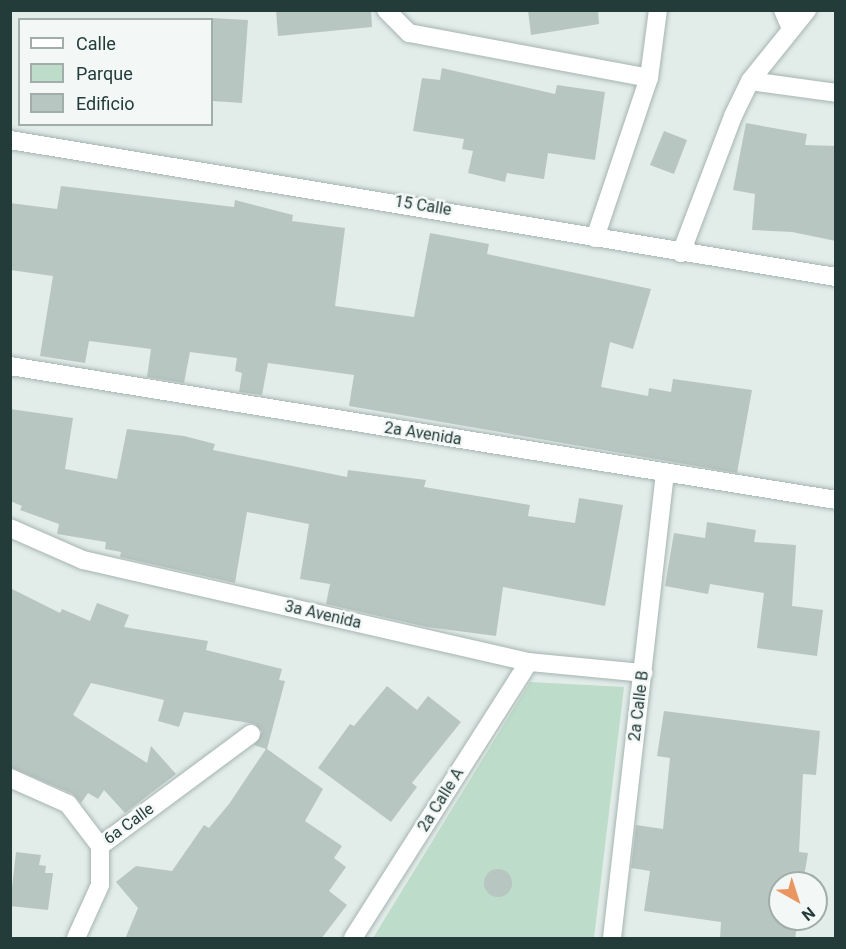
<!DOCTYPE html>
<html>
<head>
<meta charset="utf-8">
<style>
  body { margin:0 }
  #map { position:relative; width:846px; height:949px; overflow:hidden; background:#e2ece9; font-family:Roboto,sans-serif }
  div>[style] { position:absolute }
  .green>* { inset:0; background:#bddcc9 }
  .building>* { inset:0; background:#b8c6c2 }
  .round { border-radius:50% }
  .roads { filter:drop-shadow(0 0 2px #a5b4b1) drop-shadow(0 0 2px #a5b4b1) }
  .street>* { height:18px; margin:-9px; padding:0 9px; transform-origin:9px; border-radius:9px; background:#fff }
  span { translate:-50% -50%; white-space:nowrap; text-align:center; line-height:1.15; -webkit-text-stroke:5px #f3f8f6; paint-order:stroke }
  .street-label { font-size:16px; color:#233c39 }
  .frame { position:absolute; inset:0; border:12px solid #233c39; pointer-events:none }
  .legend { position:absolute; left:18px; top:18px; width:195px; height:108px; box-sizing:border-box; background:#f3f8f6; border:2px solid #a0adaa; margin:0; padding:8px 10px; list-style:none; font-size:18px; color:#233c39 }
  .legend li { display:flex; align-items:center; gap:12px; height:30px }
  .legend b { width:30px; border:2px solid #a0adaa }
  .north { position:absolute; left:768px; top:871px; width:60px; height:60px; box-sizing:border-box; background:#f3f8f6; border:2px solid #a0adaa; border-radius:50%; rotate:141deg; font-size:16px; font-weight:700; line-height:24px; text-align:center; color:#233c39 }
  .north::after { content:''; display:block; margin:auto; width:21px; height:27px; background:#ea9662; clip-path:polygon(50% 0,100% 100%,50% 72%,0 100%) }
</style>
</head>
<body>
<div id="map">
  <div class="green">
    <i style="clip-path:polygon(530px 682px,624px 687px,594px 938px,373px 938px)"></i>
  </div>
  <div class="building">
    <i style="clip-path:polygon(276px 10px,371px 10px,372px 27px,278px 36px)"></i>
    <i style="clip-path:polygon(528px 10px,598px 10px,599px 24px,531px 35px)"></i>
    <i style="clip-path:polygon(212px 18px,248px 20px,242px 103px,212px 101px)"></i>
    <i style="clip-path:polygon(442px 68px,555px 94px,557px 85px,605px 92px,595px 160px,548px 153px,544px 179px,507px 173px,505px 182px,468px 173px,473px 151px,462px 149px,464px 139px,413px 131px,422px 78px,440px 80px)"></i>
    <i style="clip-path:polygon(746px 123px,807px 134px,805px 145px,836px 146px,836px 241px,792px 232px,752px 230px,755px 194px,733px 190px)"></i>
    <i style="clip-path:polygon(664px 131px,687px 140px,674px 174px,650px 165px)"></i>
    <i style="clip-path:polygon(61px 186px,234px 207px,235px 200px,293px 215px,292px 221px,345px 228px,335px 306px,414px 317px,430px 233px,489px 244px,487px 254px,651px 289px,633px 349px,610px 342px,601px 387px,648px 396px,649px 388px,671px 392px,673px 379px,752px 390px,737px 473px,349px 406px,354px 375px,268px 363px,262px 395px,239px 392px,242px 373px,235px 371px,237px 358px,190px 352px,184px 383px,147px 377px,151px 349px,89px 341px,85px 363px,40px 356px,53px 276px,10px 270px,10px 203px,57px 209px)"></i>
    <i style="clip-path:polygon(10px 409px,73px 418px,65px 469px,117px 479px,127px 429px,184px 436px,215px 444px,213px 450px,347px 477px,348px 470px,426px 480px,424px 487px,530px 505px,528px 516px,575px 523px,579px 498px,623px 505px,605px 606px,503px 587px,496px 636px,427px 627px,326px 604px,330px 584px,300px 579px,309px 524px,247px 512px,235px 583px,120px 557px,121px 552px,105px 549px,106px 542px,57px 534px,59px 524px,20px 510px,22px 506px,10px 501px)"></i>
    <i style="clip-path:polygon(707px 522px,756px 530px,754px 542px,796px 545px,792px 606px,823px 610px,817px 656px,757px 648px,764px 593px,710px 584px,708px 594px,665px 586px,674px 533px,705px 538px)"></i>
    <i style="clip-path:polygon(10px 588px,60px 613px,62px 609px,90px 621px,97px 603px,129px 615px,124px 627px,208px 641px,206px 650px,282px 669px,279px 680px,285px 681px,267px 749px,323px 789px,305px 821px,342px 846px,334px 858px,346px 867px,329px 891px,347px 905px,321px 939px,125px 939px,138px 908px,116px 882px,136px 866px,172px 871px,204px 825px,209px 828px,229px 804px,266px 749px,254px 745px,262px 732px,255px 724px,184px 712px,179px 727px,158px 721px,164px 700px,91px 683px,73px 715px,147px 763px,151px 746px,176px 774px,125px 813px,104px 790px,98px 799px,88px 793px,81px 803px,73px 794px,10px 767px)"></i>
    <i style="clip-path:polygon(387px 686px,417px 710px,428px 696px,461px 722px,412px 783px,417px 787px,391px 822px,318px 768px,350px 724px,354px 726px)"></i>
    <i style="clip-path:polygon(664px 711px,820px 731px,816px 775px,803px 774px,799px 852px,808px 853px,803px 883px,780px 883px,780px 919px,798px 919px,795px 939px,720px 939px,721px 922px,644px 911px,650px 871px,631px 868px,636px 825px,663px 829px,670px 758px,657px 756px)"></i>
    <i style="clip-path:polygon(16px 852px,41px 855px,39px 865px,46px 866px,45px 873px,53px 873px,48px 910px,10px 906px)"></i>
    <i class="round" style="left:484px;top:869px;width:28px;height:28px"></i>
  </div>
  <div class="roads">
    <div class="street">
      <i style="left:386px;top:10px;width:33px;rotate:45deg"></i>
      <i style="left:409px;top:33px;width:244px;rotate:10.6deg"></i>
      <i style="left:783px;top:10px;width:21px;rotate:67deg"></i>
      <i style="left:750px;top:81px;width:87px;rotate:7.9deg"></i>
      <i style="left:10px;top:140px;width:837px;rotate:9.42deg"></i>
      <i style="left:595px;top:238px;width:169px;rotate:-71.4deg"></i>
      <i style="left:649px;top:78px;width:69px;rotate:-82.5deg"></i>
      <i style="left:681px;top:253px;width:147px;rotate:-69.2deg"></i>
      <i style="left:733px;top:116px;width:39px;rotate:-64deg"></i>
      <i style="left:750px;top:81px;width:91px;rotate:-51.2deg"></i>
      <i style="left:10px;top:366px;width:837px;rotate:9.21deg"></i>
      <i style="left:10px;top:528px;width:80px;rotate:23.7deg"></i>
      <i style="left:83px;top:560px;width:458px;rotate:12.9deg"></i>
      <i style="left:529px;top:662px;width:115px;rotate:5.5deg"></i>
      <i style="left:10px;top:778px;width:64px;rotate:24.1deg"></i>
      <i style="left:68px;top:804px;width:53px;rotate:52.7deg"></i>
      <i style="left:100px;top:846px;width:188px;rotate:-36.6deg"></i>
      <i style="left:76px;top:938px;width:58px;rotate:-65.6deg"></i>
      <i style="left:100px;top:885px;width:39px;rotate:-90deg"></i>
      <i style="left:353px;top:938px;width:327px;rotate:-57.5deg"></i>
      <i style="left:612px;top:938px;width:467px;rotate:-83.5deg"></i>
    </div>
  </div>
  <div class="street-label">
    <span style="left:423px;top:206px;rotate:9deg">15 Calle</span>
    <span style="left:423px;top:434px;rotate:9deg">2a Avenida</span>
    <span style="left:323px;top:615px;rotate:13deg">3a Avenida</span>
    <span style="left:639px;top:706px;rotate:-83deg">2a Calle B</span>
    <span style="left:441px;top:800px;rotate:-58deg">2a Calle A</span>
    <span style="left:129px;top:824px;rotate:-36deg">6a Calle</span>
  </div>
  <div class="frame"></div>
  <ul class="legend">
  <li><b style="height:8px;background:#fff"></b>Calle</li>
  <li><b style="height:16px;background:#bddcc9"></b>Parque</li>
  <li><b style="height:16px;background:#b8c6c2"></b>Edificio</li>
  </ul>
  <div class="north">N</div>
</div>
</body>
</html>
